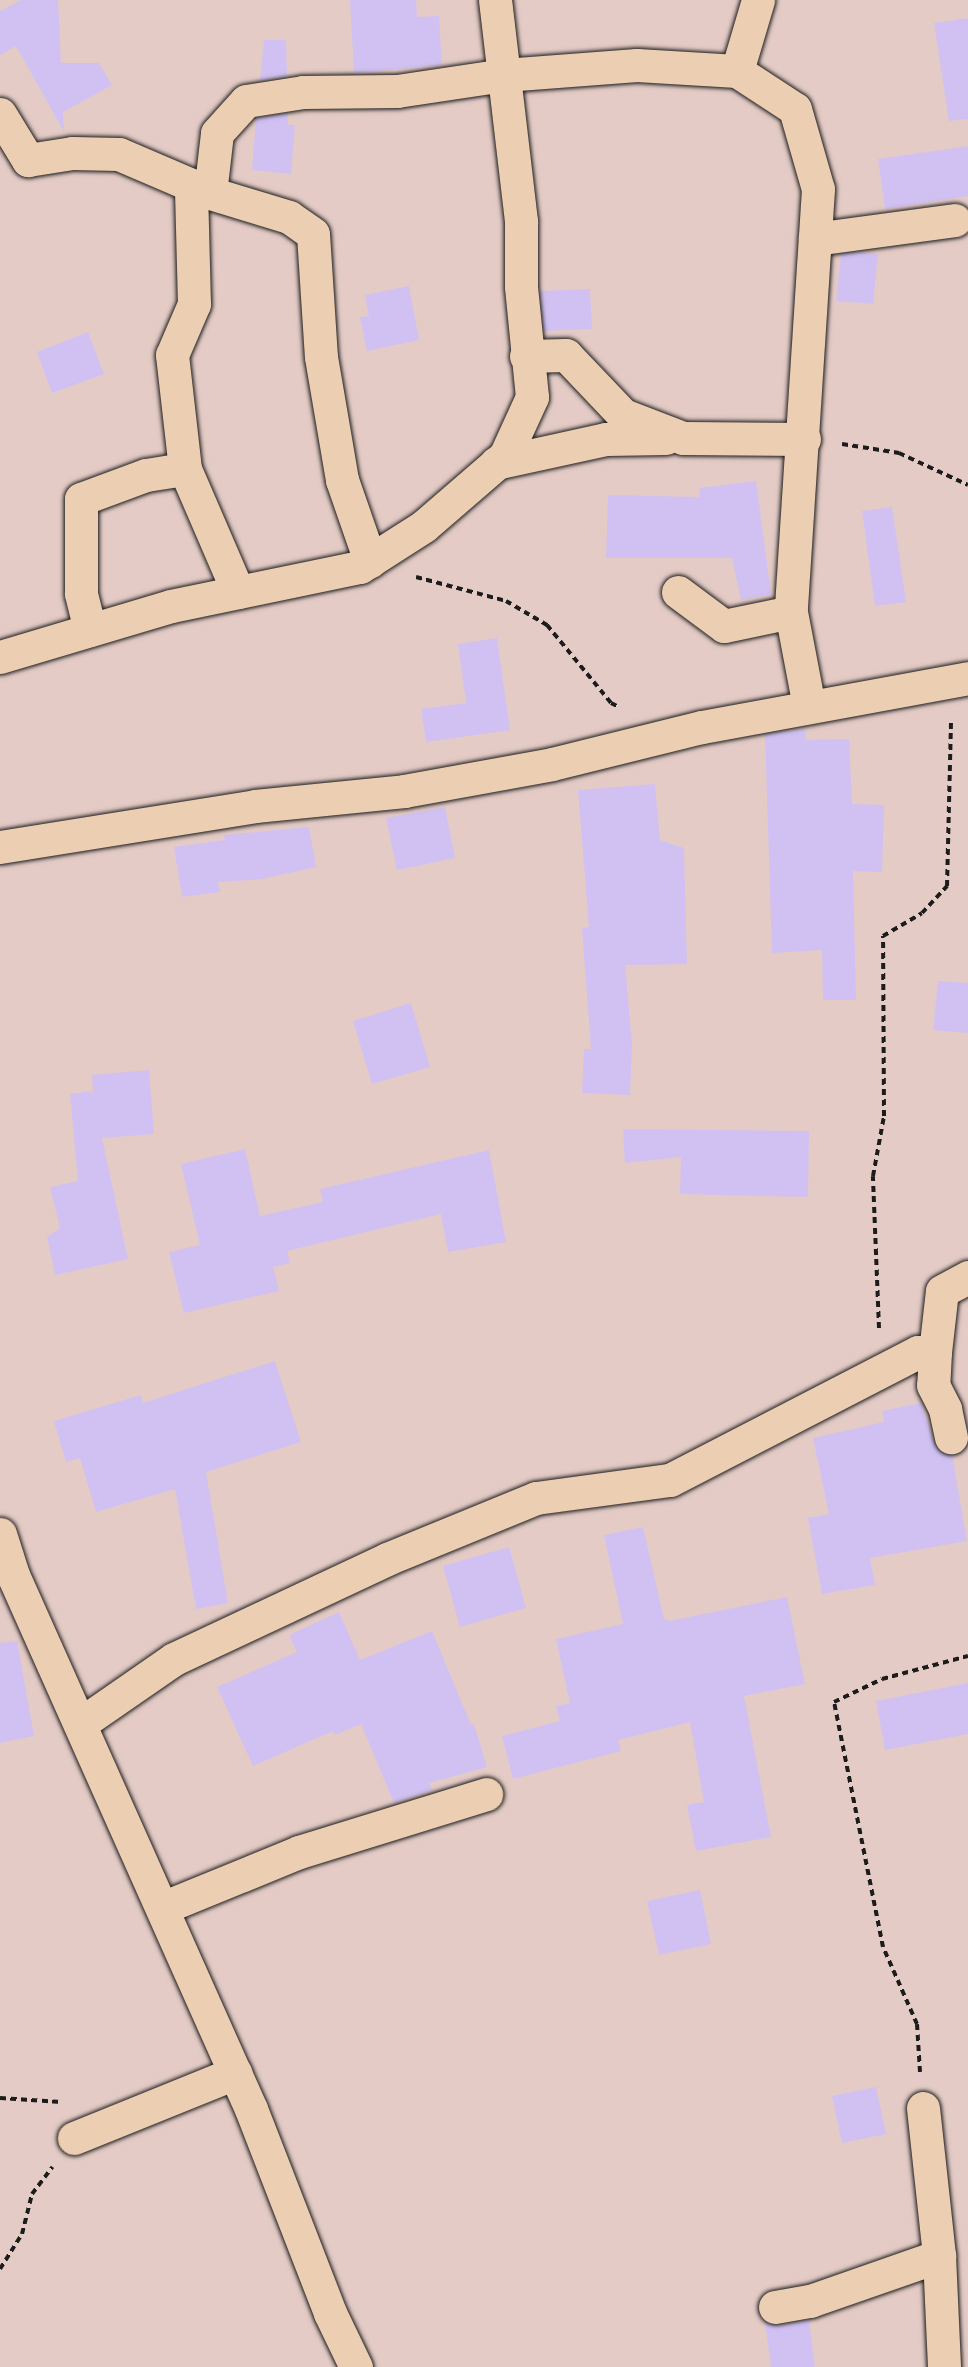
<!DOCTYPE html>
<html>
<head>
<meta charset="utf-8">
<style>
  body { margin:0 }
  #map { position:relative; width:968px; height:2367px; overflow:hidden; background:#e4cbc6; font-family:"Comic Neue",sans-serif }
  div>[style] { position:absolute }
  .building>* { inset:0; background:#d1c1f2 }
  .path>* { height:4px; margin-top:-2px; transform-origin:0; background:repeating-linear-gradient(90deg,#1c1c1c 0 6px,transparent 0 10.5px) }
  .roads { filter:drop-shadow(0 0 2px #1c1c1c) drop-shadow(0 0 2px #1c1c1c) }
  .street>* { height:33px; margin:-16.5px; padding:0 16.5px; transform-origin:16.5px; border-radius:16.5px; background:#eccfb3 }
  span { translate:-50% -50%; white-space:nowrap; text-align:center; line-height:1.15; -webkit-text-stroke:4.5px #eccfb3; paint-order:stroke }
</style>
</head>
<body>
<div id="map">
  <div class="building">
    <i style="clip-path:polygon(21px 0,58px 0,61px 63px,99px 63px,112px 85px,63px 112px,64px 132px,16px 46px,0 55px,0 11px)"></i>
    <i style="clip-path:polygon(350px 0,416px 0,417px 17px,439px 16px,442px 65px,354px 73px)"></i>
    <i style="clip-path:polygon(968px 18px,968px 119px,949px 121px,934px 23px)"></i>
    <i style="clip-path:polygon(264px 40px,286px 40px,287px 76px,260px 80px)"></i>
    <i style="clip-path:polygon(288px 113px,288px 125px,295px 125px,291px 174px,252px 170px,256px 118px)"></i>
    <i style="clip-path:polygon(968px 146px,968px 196px,885px 209px,878px 159px)"></i>
    <i style="clip-path:polygon(858px 252px,878px 254px,873px 304px,836px 301px,841px 254px)"></i>
    <i style="clip-path:polygon(409px 286px,419px 340px,367px 351px,360px 317px,369px 316px,365px 295px)"></i>
    <i style="clip-path:polygon(590px 289px,592px 329px,544px 331px,540px 291px)"></i>
    <i style="clip-path:polygon(88px 332px,104px 374px,52px 393px,37px 352px)"></i>
    <i style="clip-path:polygon(756px 481px,771px 594px,741px 600px,732px 558px,606px 558px,608px 495px,700px 497px,699px 488px)"></i>
    <i style="clip-path:polygon(892px 507px,906px 602px,875px 606px,862px 511px)"></i>
    <i style="clip-path:polygon(497px 638px,510px 730px,426px 742px,421px 709px,466px 703px,458px 644px)"></i>
    <i style="clip-path:polygon(805px 729px,806px 740px,849px 739px,852px 804px,884px 805px,882px 872px,853px 871px,856px 1000px,823px 1000px,822px 950px,772px 953px,765px 734px)"></i>
    <i style="clip-path:polygon(655px 784px,660px 840px,684px 848px,687px 964px,625px 965px,632px 1044px,630px 1095px,582px 1093px,584px 1049px,591px 1049px,582px 928px,589px 927px,578px 790px)"></i>
    <i style="clip-path:polygon(445px 807px,455px 858px,397px 870px,386px 818px)"></i>
    <i style="clip-path:polygon(309px 827px,316px 867px,262px 879px,218px 882px,220px 892px,182px 897px,174px 847px,225px 840px,224px 835px)"></i>
    <i style="clip-path:polygon(938px 981px,968px 983px,968px 1033px,933px 1030px)"></i>
    <i style="clip-path:polygon(411px 1003px,430px 1067px,372px 1084px,353px 1021px)"></i>
    <i style="clip-path:polygon(149px 1070px,154px 1134px,102px 1138px,128px 1259px,55px 1275px,47px 1237px,60px 1228px,50px 1187px,78px 1181px,70px 1094px,92px 1091px,94px 1103px,92px 1075px)"></i>
    <i style="clip-path:polygon(623px 1129px,809px 1131px,808px 1197px,680px 1194px,681px 1157px,625px 1163px)"></i>
    <i style="clip-path:polygon(245px 1149px,260px 1216px,323px 1202px,320px 1189px,489px 1150px,506px 1242px,448px 1252px,441px 1214px,287px 1251px,290px 1263px,273px 1267px,279px 1291px,184px 1313px,169px 1252px,200px 1245px,181px 1164px)"></i>
    <i style="clip-path:polygon(275px 1361px,301px 1442px,206px 1472px,228px 1603px,196px 1609px,175px 1489px,96px 1512px,80px 1458px,66px 1462px,54px 1421px,141px 1395px,143px 1403px)"></i>
    <i style="clip-path:polygon(921px 1403px,937px 1449px,952px 1455px,967px 1541px,870px 1558px,875px 1585px,822px 1594px,808px 1518px,829px 1514px,813px 1438px,884px 1422px,882px 1411px)"></i>
    <i style="clip-path:polygon(643px 1527px,664px 1619px,669px 1621px,787px 1597px,805px 1684px,744px 1696px,771px 1837px,696px 1851px,687px 1805px,704px 1802px,690px 1722px,618px 1740px,621px 1751px,513px 1779px,502px 1736px,560px 1721px,556px 1706px,570px 1703px,556px 1639px,623px 1624px,604px 1535px)"></i>
    <i style="clip-path:polygon(509px 1547px,526px 1608px,460px 1627px,443px 1566px)"></i>
    <i style="clip-path:polygon(339px 1612px,360px 1660px,432px 1631px,471px 1725px,474px 1724px,487px 1767px,429px 1783px,432px 1790px,394px 1803px,361px 1724px,335px 1735px,333px 1731px,253px 1766px,217px 1687px,297px 1652px,289px 1635px)"></i>
    <i style="clip-path:polygon(17px 1641px,34px 1736px,0 1743px,0 1643px)"></i>
    <i style="clip-path:polygon(968px 1683px,968px 1734px,885px 1750px,876px 1701px)"></i>
    <i style="clip-path:polygon(700px 1890px,711px 1944px,659px 1955px,647px 1901px)"></i>
    <i style="clip-path:polygon(876px 2087px,886px 2134px,842px 2143px,832px 2096px)"></i>
    <i style="clip-path:polygon(809px 2320px,815px 2367px,771px 2367px,765px 2322px,778px 2326px)"></i>
  </div>
  <div class="path">
    <i style="left:842px;top:444px;width:58px;rotate:9deg"></i>
    <i style="left:899px;top:453px;width:76px;rotate:24.9deg"></i>
    <i style="left:416px;top:577px;width:93px;rotate:14.9deg"></i>
    <i style="left:506px;top:601px;width:48px;rotate:30.3deg"></i>
    <i style="left:547px;top:625px;width:101px;rotate:50.6deg"></i>
    <i style="left:611px;top:703px;width:9px;rotate:27deg"></i>
    <i style="left:879px;top:1328px;width:152px;rotate:-92.3deg"></i>
    <i style="left:873px;top:1176px;width:61px;rotate:-79.6deg"></i>
    <i style="left:884px;top:1116px;width:180px;rotate:-90.3deg"></i>
    <i style="left:883px;top:936px;width:45px;rotate:-30.5deg"></i>
    <i style="left:922px;top:913px;width:37px;rotate:-47deg"></i>
    <i style="left:947px;top:886px;width:165px;rotate:-88.6deg"></i>
    <i style="left:920px;top:2072px;width:48px;rotate:-93.6deg"></i>
    <i style="left:917px;top:2024px;width:84px;rotate:-113.8deg"></i>
    <i style="left:883px;top:1947px;width:250px;rotate:-101.3deg"></i>
    <i style="left:834px;top:1702px;width:53px;rotate:-25.6deg"></i>
    <i style="left:882px;top:1679px;width:89px;rotate:-15deg"></i>
    <i style="left:0;top:2098px;width:61px;rotate:3.8deg"></i>
    <i style="left:0;top:2269px;width:41px;rotate:-57.8deg"></i>
    <i style="left:22px;top:2234px;width:41px;rotate:-76deg"></i>
    <i style="left:32px;top:2194px;width:34px;rotate:-53deg"></i>
  </div>
  <div class="roads">
    <div class="street">
      <i style="left:737px;top:71px;width:74px;rotate:-73.5deg"></i>
      <i style="left:0;top:114px;width:54px;rotate:58.7deg"></i>
      <i style="left:28px;top:160px;width:45px;rotate:-9deg"></i>
      <i style="left:72px;top:153px;width:47px;rotate:1.2deg"></i>
      <i style="left:119px;top:154px;width:99px;rotate:23.2deg"></i>
      <i style="left:210px;top:193px;width:60px;rotate:-83.3deg"></i>
      <i style="left:217px;top:133px;width:43px;rotate:-47.8deg"></i>
      <i style="left:246px;top:101px;width:58px;rotate:-9deg"></i>
      <i style="left:303px;top:92px;width:94px;rotate:-0.6deg"></i>
      <i style="left:397px;top:91px;width:108px;rotate:-8.5deg"></i>
      <i style="left:504px;top:75px;width:133px;rotate:-4.3deg"></i>
      <i style="left:637px;top:65px;width:100px;rotate:3.4deg"></i>
      <i style="left:737px;top:71px;width:69px;rotate:33.2deg"></i>
      <i style="left:795px;top:109px;width:83px;rotate:74deg"></i>
      <i style="left:818px;top:189px;width:424px;rotate:93.7deg"></i>
      <i style="left:791px;top:612px;width:96px;rotate:79.2deg"></i>
      <i style="left:210px;top:193px;width:83px;rotate:16.9deg"></i>
      <i style="left:289px;top:217px;width:29px;rotate:35deg"></i>
      <i style="left:313px;top:234px;width:123px;rotate:86.3deg"></i>
      <i style="left:321px;top:357px;width:125px;rotate:80.3deg"></i>
      <i style="left:342px;top:480px;width:86px;rotate:70.9deg"></i>
      <i style="left:815px;top:239px;width:141px;rotate:-7.7deg"></i>
      <i style="left:526px;top:356px;width:40px;rotate:-1.4deg"></i>
      <i style="left:566px;top:355px;width:83px;rotate:46.5deg"></i>
      <i style="left:623px;top:415px;width:64px;rotate:21deg"></i>
      <i style="left:683px;top:438px;width:121px;rotate:0.5deg"></i>
      <i style="left:496px;top:463px;width:113px;rotate:-12.3deg"></i>
      <i style="left:606px;top:439px;width:60px;rotate:-1deg"></i>
      <i style="left:185px;top:469px;width:115px;rotate:-96.5deg"></i>
      <i style="left:172px;top:355px;width:56px;rotate:-66.7deg"></i>
      <i style="left:194px;top:304px;width:118px;rotate:-91.5deg"></i>
      <i style="left:678px;top:592px;width:57px;rotate:36.5deg"></i>
      <i style="left:724px;top:626px;width:68px;rotate:-11.8deg"></i>
      <i style="left:90px;top:630px;width:38px;rotate:-104deg"></i>
      <i style="left:81px;top:593px;width:94px;rotate:-90deg"></i>
      <i style="left:81px;top:499px;width:69px;rotate:-20.3deg"></i>
      <i style="left:146px;top:475px;width:39px;rotate:-9deg"></i>
      <i style="left:185px;top:469px;width:134px;rotate:66.7deg"></i>
      <i style="left:0;top:657px;width:178px;rotate:-16.6deg"></i>
      <i style="left:171px;top:606px;width:193px;rotate:-11.7deg"></i>
      <i style="left:360px;top:567px;width:76px;rotate:-32.6deg"></i>
      <i style="left:424px;top:526px;width:107px;rotate:-40.8deg"></i>
      <i style="left:505px;top:456px;width:65px;rotate:-65.4deg"></i>
      <i style="left:532px;top:397px;width:112px;rotate:-95.7deg"></i>
      <i style="left:521px;top:286px;width:65px;rotate:-90deg"></i>
      <i style="left:521px;top:221px;width:223px;rotate:-96.7deg"></i>
      <i style="left:0;top:847px;width:258px;rotate:-9.1deg"></i>
      <i style="left:255px;top:806px;width:150px;rotate:-5.7deg"></i>
      <i style="left:404px;top:791px;width:150px;rotate:-10.3deg"></i>
      <i style="left:552px;top:764px;width:154px;rotate:-13.9deg"></i>
      <i style="left:702px;top:727px;width:270px;rotate:-10.4deg"></i>
      <i style="left:935px;top:1352px;width:61px;rotate:-83.5deg"></i>
      <i style="left:942px;top:1291px;width:30px;rotate:-28deg"></i>
      <i style="left:0;top:1534px;width:43px;rotate:72.4deg"></i>
      <i style="left:13px;top:1575px;width:585px;rotate:65.98deg"></i>
      <i style="left:251px;top:2109px;width:219px;rotate:68.8deg"></i>
      <i style="left:330px;top:2313px;width:60px;rotate:64.3deg"></i>
      <i style="left:80px;top:1724px;width:114px;rotate:-34.7deg"></i>
      <i style="left:174px;top:1659px;width:235px;rotate:-25.1deg"></i>
      <i style="left:387px;top:1559px;width:161px;rotate:-22.3deg"></i>
      <i style="left:536px;top:1498px;width:135px;rotate:-7.7deg"></i>
      <i style="left:670px;top:1480px;width:279px;rotate:-27.3deg"></i>
      <i style="left:918px;top:1352px;width:17px"></i>
      <i style="left:935px;top:1352px;width:33px;rotate:93deg"></i>
      <i style="left:933px;top:1385px;width:27px;rotate:63deg"></i>
      <i style="left:945px;top:1409px;width:29px;rotate:78deg"></i>
      <i style="left:162px;top:1908px;width:148px;rotate:-22.2deg"></i>
      <i style="left:299px;top:1852px;width:196px;rotate:-17.2deg"></i>
      <i style="left:923px;top:2108px;width:149px;rotate:83.8deg"></i>
      <i style="left:939px;top:2256px;width:111px;rotate:87.4deg"></i>
      <i style="left:74px;top:2138px;width:174px;rotate:-22deg"></i>
      <i style="left:775px;top:2307px;width:36px;rotate:-10deg"></i>
      <i style="left:810px;top:2301px;width:137px;rotate:-19.2deg"></i>
    </div>
  </div>
</div>
</body>
</html>
